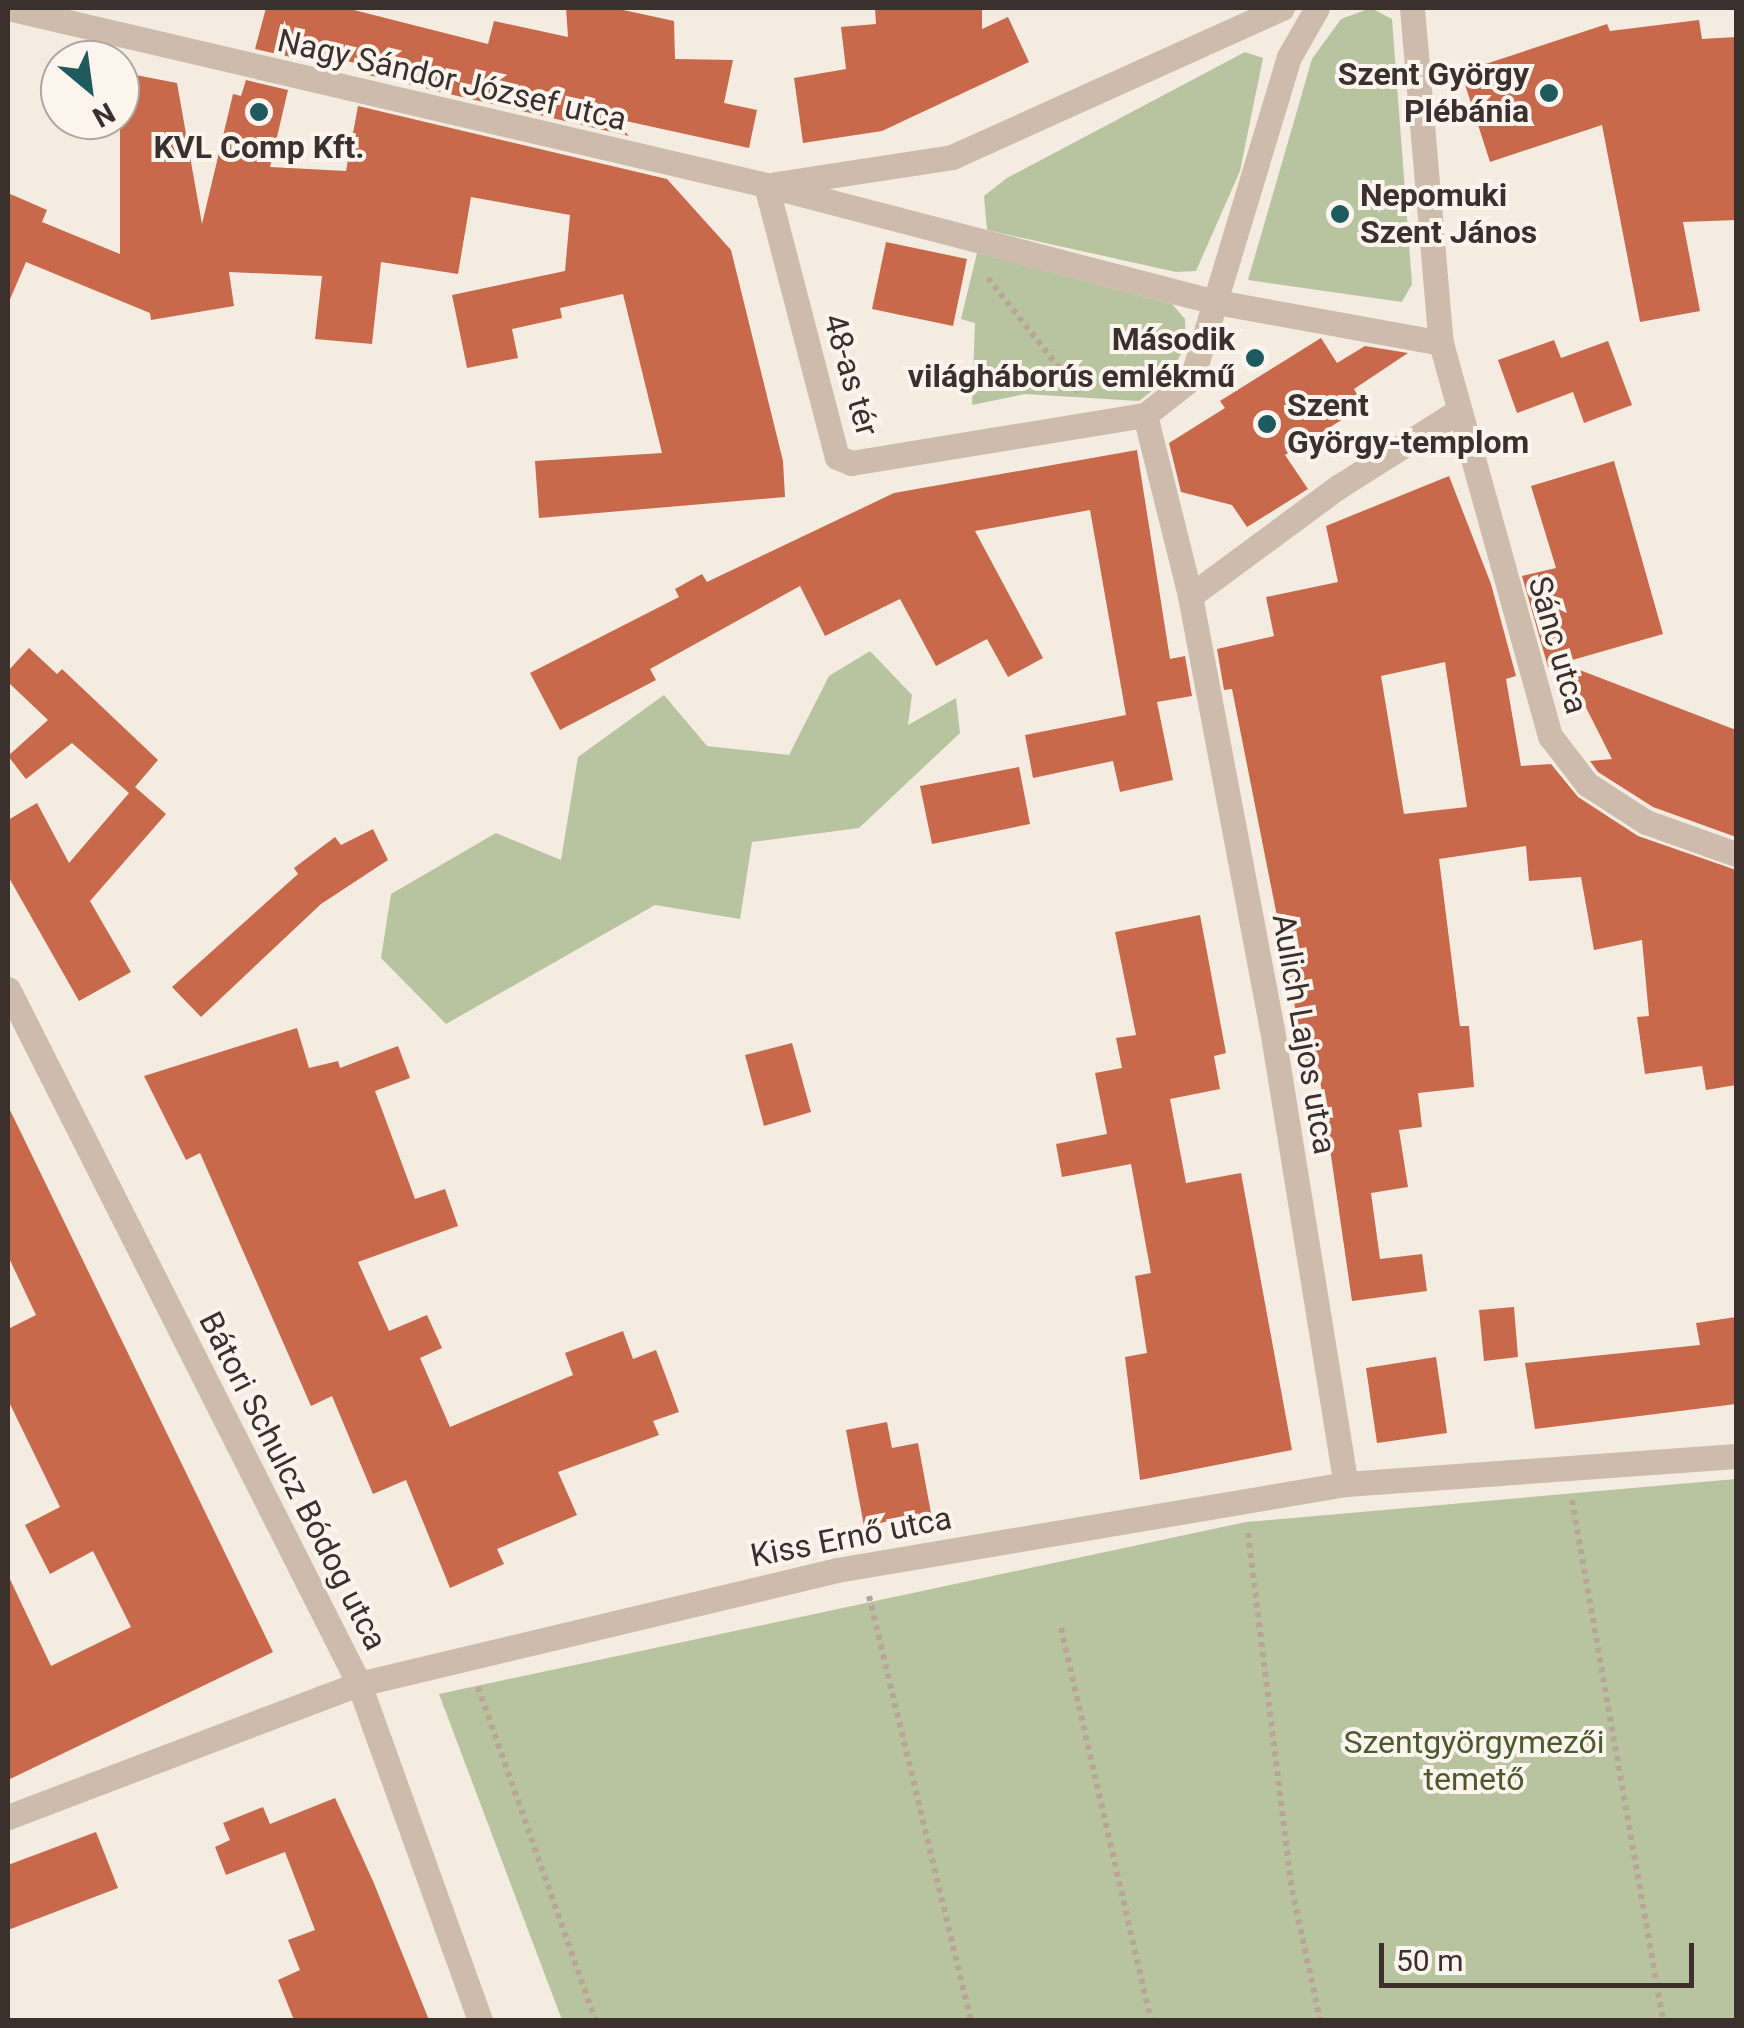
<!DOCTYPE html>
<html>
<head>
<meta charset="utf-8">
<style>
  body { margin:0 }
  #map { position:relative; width:1744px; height:2028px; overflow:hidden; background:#f4ebe1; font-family:Roboto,sans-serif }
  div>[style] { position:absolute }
  .green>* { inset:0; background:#b8c4a0 }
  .building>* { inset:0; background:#c8694b }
  .path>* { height:6px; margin-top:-3px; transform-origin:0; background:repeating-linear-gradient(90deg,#b9a596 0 5px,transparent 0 10px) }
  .minor>* { height:25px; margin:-12.5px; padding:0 12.5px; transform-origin:12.5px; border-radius:12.5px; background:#cdbbac }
  .dots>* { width:28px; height:28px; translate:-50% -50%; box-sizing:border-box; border:5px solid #fbf5ee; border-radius:50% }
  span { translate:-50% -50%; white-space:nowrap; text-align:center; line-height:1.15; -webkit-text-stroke:8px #fbf5ee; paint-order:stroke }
  .poi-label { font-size:32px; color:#3b302b; font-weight:700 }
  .right { translate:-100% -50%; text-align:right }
  .left { translate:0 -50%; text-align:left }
  .street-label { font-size:32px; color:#3b302b }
  .park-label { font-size:32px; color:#4a5a2e }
  .frame { position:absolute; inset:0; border:10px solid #3b302b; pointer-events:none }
  .north { position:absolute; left:40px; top:40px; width:100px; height:100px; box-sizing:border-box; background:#fbf5ee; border:2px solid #aea6a0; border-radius:50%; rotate:151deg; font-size:28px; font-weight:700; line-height:40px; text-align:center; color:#3b302b }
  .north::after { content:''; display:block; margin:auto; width:35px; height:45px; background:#1f5a5e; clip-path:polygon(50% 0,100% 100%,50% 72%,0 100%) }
  .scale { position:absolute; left:1379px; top:1943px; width:315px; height:45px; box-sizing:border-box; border:5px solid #3b302b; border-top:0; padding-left:12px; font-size:30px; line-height:35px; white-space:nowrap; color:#3b302b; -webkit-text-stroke:8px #fbf5ee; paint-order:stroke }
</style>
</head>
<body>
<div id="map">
  <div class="green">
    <i style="clip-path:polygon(1371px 8px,1392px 19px,1412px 284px,1402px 302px,1248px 280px,1312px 59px,1341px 19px)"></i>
    <i style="clip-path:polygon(1245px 52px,1263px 58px,1240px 171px,1196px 271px,1176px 272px,987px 230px,984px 196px,1007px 178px)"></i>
    <i style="clip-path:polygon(977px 253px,1172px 304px,1185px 319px,1186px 346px,1166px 380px,1139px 401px,1025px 394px,972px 405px,975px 323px,961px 319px)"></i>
    <i style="clip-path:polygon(870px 651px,912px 695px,908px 725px,956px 698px,960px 733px,859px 828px,752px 842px,740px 919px,655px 905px,446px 1024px,381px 958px,391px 894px,496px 833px,561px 860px,578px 757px,664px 695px,707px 746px,789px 755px,829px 676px)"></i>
    <i style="clip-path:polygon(1736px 1479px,1736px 2020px,562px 2020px,439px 1694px,1246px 1522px)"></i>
  </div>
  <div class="building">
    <i style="clip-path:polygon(266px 8px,346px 8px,488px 44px,494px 21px,568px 37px,566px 8px,614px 8px,674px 21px,675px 59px,733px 60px,724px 103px,757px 110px,749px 148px,612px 118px,629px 136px,364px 74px,366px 66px,298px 48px,295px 58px,255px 49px)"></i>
    <i style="clip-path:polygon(875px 8px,982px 8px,982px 29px,1008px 17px,1029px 62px,882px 131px,803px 143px,794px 78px,846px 69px,841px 27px,876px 24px)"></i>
    <i style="clip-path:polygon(1699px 20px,1702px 39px,1736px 37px,1736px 220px,1683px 222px,1700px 311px,1640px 322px,1602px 125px,1490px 162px,1461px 72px,1607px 24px,1610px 31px)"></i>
    <i style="clip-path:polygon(120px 72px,177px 83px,202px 224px,233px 94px,241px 96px,246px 80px,288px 90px,270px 167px,346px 171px,358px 106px,667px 179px,731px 250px,783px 461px,785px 497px,539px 518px,535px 461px,662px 453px,623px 294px,560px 308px,562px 318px,512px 329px,518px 358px,467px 368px,452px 295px,565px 271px,570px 215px,471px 197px,458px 274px,381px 262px,372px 344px,315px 339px,322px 276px,229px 272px,234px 306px,151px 320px,150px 313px,26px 262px,8px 304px,8px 193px,47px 210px,42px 222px,120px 254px)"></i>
    <i style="clip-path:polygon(886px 242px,967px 259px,953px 326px,872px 309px)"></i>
    <i style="clip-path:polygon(1321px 338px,1337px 363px,1365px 346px,1408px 353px,1354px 389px,1364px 406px,1285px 455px,1308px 489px,1247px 527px,1232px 505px,1181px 492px,1169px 443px,1225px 408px,1220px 401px)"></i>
    <i style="clip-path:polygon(1554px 340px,1561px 358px,1608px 341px,1632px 405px,1584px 423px,1573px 392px,1517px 413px,1498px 360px)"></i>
    <i style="clip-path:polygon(1137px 450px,1170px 659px,1185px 656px,1192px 696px,1157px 702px,1173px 780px,1120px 792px,1113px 761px,1033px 778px,1025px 735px,1126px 715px,1090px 510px,975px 531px,1043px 658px,1008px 677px,987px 639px,936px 666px,900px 599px,825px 636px,800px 586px,650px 669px,656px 680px,560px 730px,530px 673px,679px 597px,675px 589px,702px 574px,707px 582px,894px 493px)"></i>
    <i style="clip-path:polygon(1614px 461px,1663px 634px,1548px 667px,1522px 576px,1556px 568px,1531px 486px)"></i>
    <i style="clip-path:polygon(evenodd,1449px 476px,1491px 584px,1516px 676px,1506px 679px,1521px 766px,1551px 764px,1578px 797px,1638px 836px,1736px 870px,1736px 1085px,1706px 1090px,1702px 1066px,1645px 1074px,1637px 1017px,1649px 1016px,1642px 940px,1594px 950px,1581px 877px,1529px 881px,1526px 846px,1439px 859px,1460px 1026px,1469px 1026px,1474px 1087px,1418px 1093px,1422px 1127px,1399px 1130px,1408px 1187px,1371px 1193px,1380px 1259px,1422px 1254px,1427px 1291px,1352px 1301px,1318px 1066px,1307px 1068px,1232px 689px,1224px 690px,1217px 649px,1274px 636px,1266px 597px,1338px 582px,1326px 526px,1449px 476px,1445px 662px,1467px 807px,1404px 814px,1381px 676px,1445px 662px)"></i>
    <i style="clip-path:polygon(29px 648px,57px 674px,62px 669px,158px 760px,135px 787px,166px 814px,90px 901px,131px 972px,79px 1001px,8px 876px,8px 820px,37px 803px,69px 863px,129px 793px,72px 743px,26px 779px,8px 756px,48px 720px,8px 682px,8px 671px)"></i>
    <i style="clip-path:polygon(1564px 664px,1736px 730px,1736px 837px,1653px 807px,1598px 772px,1590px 761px,1612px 759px)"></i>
    <i style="clip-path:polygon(1019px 767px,1030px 824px,932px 844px,920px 786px)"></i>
    <i style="clip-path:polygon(373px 829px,388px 860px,321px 904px,201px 1017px,172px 987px,298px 874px,294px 868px,335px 837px,341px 845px)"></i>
    <i style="clip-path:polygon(1200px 915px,1226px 1053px,1214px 1056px,1220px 1089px,1170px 1099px,1186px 1183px,1241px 1173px,1292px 1450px,1140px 1480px,1125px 1357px,1147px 1353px,1135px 1276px,1151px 1273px,1131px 1164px,1062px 1177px,1056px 1144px,1107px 1134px,1095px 1073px,1122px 1068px,1116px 1038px,1136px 1035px,1115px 932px)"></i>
    <i style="clip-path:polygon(297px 1028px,309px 1068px,338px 1061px,340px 1068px,398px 1046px,410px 1078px,375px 1091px,415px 1199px,445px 1189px,458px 1226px,358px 1262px,389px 1331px,427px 1315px,442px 1348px,420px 1358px,450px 1427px,573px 1375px,565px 1353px,623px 1331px,633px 1359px,656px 1350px,679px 1412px,653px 1421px,659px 1435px,558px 1472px,577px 1515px,497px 1549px,504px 1564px,450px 1588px,406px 1480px,373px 1494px,332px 1396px,311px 1406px,200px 1153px,186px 1160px,144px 1076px)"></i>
    <i style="clip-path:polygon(792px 1043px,811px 1112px,764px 1126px,745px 1055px)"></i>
    <i style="clip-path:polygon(8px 1106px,273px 1652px,8px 1780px,8px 1575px,51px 1666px,131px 1627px,93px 1551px,50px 1574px,25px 1525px,60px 1507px,8px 1400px,8px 1329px,36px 1315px,8px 1256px)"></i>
    <i style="clip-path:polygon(1514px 1307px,1518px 1357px,1484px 1361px,1479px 1310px)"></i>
    <i style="clip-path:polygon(1736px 1317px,1736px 1404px,1535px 1429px,1525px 1363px,1700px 1345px,1696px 1323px)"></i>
    <i style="clip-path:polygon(1436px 1357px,1447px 1433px,1377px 1443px,1366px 1368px)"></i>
    <i style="clip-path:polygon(887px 1422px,892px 1448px,918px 1443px,931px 1513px,864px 1526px,846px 1430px)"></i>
    <i style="clip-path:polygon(335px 1798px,373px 1881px,429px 2020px,294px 2020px,278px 1980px,300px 1970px,288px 1940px,315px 1930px,285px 1852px,226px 1875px,215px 1847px,230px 1840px,223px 1823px,263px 1807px,270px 1824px)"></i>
    <i style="clip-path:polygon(96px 1832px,118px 1888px,8px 1930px,8px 1865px)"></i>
  </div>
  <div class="path">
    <i style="left:988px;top:278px;width:148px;rotate:51.6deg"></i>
    <i style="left:1572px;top:1500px;width:528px;rotate:80.07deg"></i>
    <i style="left:1248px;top:1533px;width:360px;rotate:83deg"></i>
    <i style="left:1292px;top:1890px;width:133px;rotate:77.8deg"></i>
    <i style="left:869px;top:1596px;width:436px;rotate:76.5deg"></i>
    <i style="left:1061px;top:1628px;width:402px;rotate:77.1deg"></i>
    <i style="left:478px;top:1687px;width:353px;rotate:70.6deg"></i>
  </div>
  <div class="minor">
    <i style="left:8px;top:8px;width:778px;rotate:13.14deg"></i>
    <i style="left:766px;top:185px;width:460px;rotate:14.6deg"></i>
    <i style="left:1211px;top:301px;width:234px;rotate:10.3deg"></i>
    <i style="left:1412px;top:8px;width:336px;rotate:85.1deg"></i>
    <i style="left:1441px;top:343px;width:408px;rotate:74.5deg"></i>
    <i style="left:1550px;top:736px;width:61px;rotate:52.4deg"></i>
    <i style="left:1587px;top:784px;width:70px;rotate:32.8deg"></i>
    <i style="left:1646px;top:822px;width:96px;rotate:19.6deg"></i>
    <i style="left:776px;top:184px;width:178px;rotate:-8.7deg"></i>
    <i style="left:952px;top:157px;width:362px;rotate:-24.3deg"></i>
    <i style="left:766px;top:185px;width:281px;rotate:75.4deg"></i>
    <i style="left:837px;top:457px;width:15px;rotate:23deg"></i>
    <i style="left:851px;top:463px;width:298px;rotate:-9.3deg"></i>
    <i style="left:1145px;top:415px;width:60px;rotate:-38.2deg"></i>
    <i style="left:1192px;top:378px;width:335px;rotate:-73.2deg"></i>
    <i style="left:1289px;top:57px;width:56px;rotate:-60.3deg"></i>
    <i style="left:1145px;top:415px;width:187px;rotate:76deg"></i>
    <i style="left:1190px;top:596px;width:441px;rotate:79.3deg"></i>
    <i style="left:1272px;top:1029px;width:461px;rotate:80.8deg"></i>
    <i style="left:1190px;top:596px;width:184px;rotate:-36.4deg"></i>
    <i style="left:1338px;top:487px;width:142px;rotate:-32.3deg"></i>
    <i style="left:8px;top:989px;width:779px;rotate:63.2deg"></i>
    <i style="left:359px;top:1684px;width:357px;rotate:70.2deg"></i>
    <i style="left:8px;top:1817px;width:375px;rotate:-20.8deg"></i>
    <i style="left:359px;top:1684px;width:491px;rotate:-13.4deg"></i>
    <i style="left:837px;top:1570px;width:516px;rotate:-9.59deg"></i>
    <i style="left:1346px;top:1484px;width:391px;rotate:-4.1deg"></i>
  </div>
  <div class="dots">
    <i style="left:1549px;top:93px;background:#1f5a5e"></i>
    <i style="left:259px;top:112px;background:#1f5a5e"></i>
    <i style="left:1340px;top:214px;background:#1f5a5e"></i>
    <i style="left:1255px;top:358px;background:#1f5a5e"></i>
    <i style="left:1267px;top:424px;background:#1f5a5e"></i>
  </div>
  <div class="poi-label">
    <span class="right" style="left:1529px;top:93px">Szent György<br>Plébánia</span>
    <span style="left:259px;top:147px">KVL Comp Kft.</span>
    <span class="left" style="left:1360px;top:214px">Nepomuki<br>Szent János</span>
    <span class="right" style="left:1235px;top:358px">Második<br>világháborús emlékmű</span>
    <span class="left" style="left:1287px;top:424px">Szent<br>György-templom</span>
  </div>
  <div class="street-label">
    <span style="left:452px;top:80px;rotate:13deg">Nagy Sándor József utca</span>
    <span style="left:851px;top:375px;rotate:74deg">48-as tér</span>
    <span style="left:1558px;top:645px;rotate:74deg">Sánc utca</span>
    <span style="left:1304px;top:1034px;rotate:80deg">Aulich Lajos utca</span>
    <span style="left:293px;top:1481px;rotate:63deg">Bátori Schulcz Bódog utca</span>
    <span style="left:851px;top:1537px;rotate:-11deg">Kiss Ernő utca</span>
  </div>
  <div class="park-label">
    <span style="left:1474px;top:1761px">Szentgyörgymezői<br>temető</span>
  </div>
  <div class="frame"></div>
  <div class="north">N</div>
  <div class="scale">50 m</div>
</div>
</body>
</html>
